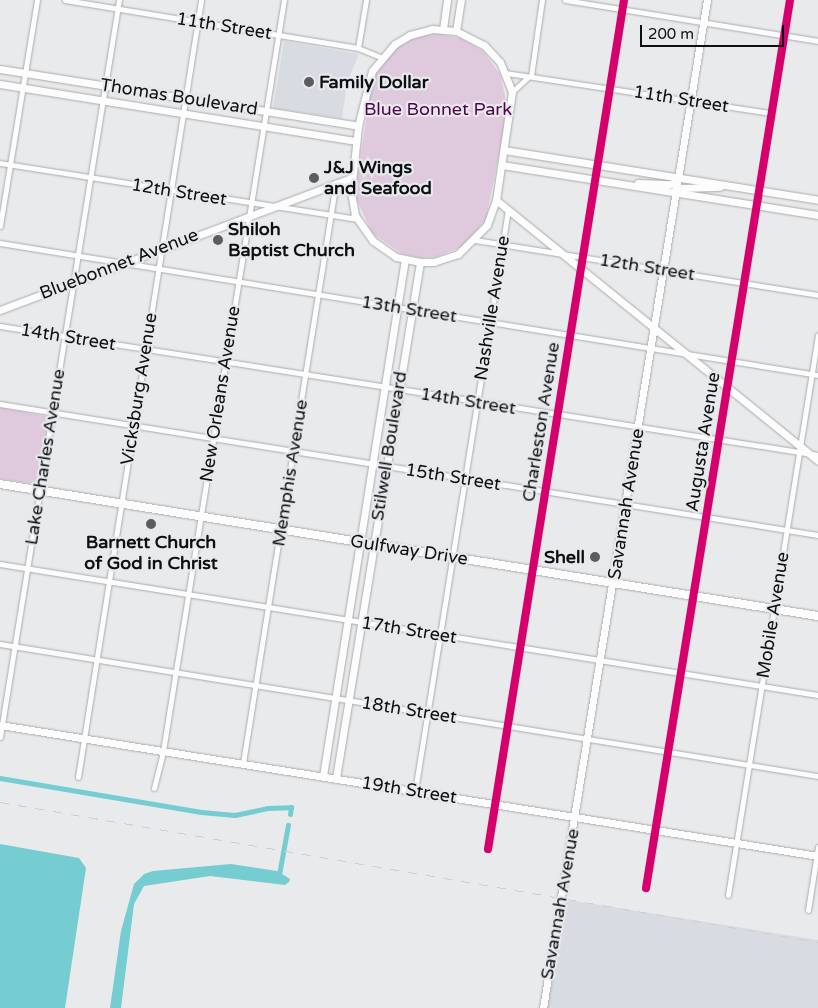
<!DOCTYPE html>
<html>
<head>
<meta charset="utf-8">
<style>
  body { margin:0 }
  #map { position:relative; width:818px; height:1008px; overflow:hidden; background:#e8eaec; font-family:"Varela Round",sans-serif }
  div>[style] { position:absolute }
  .built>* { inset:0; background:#d8dbe1 }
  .green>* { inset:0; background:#dfcadd }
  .water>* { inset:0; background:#75cdd2 }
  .canal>* { height:5px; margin:-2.5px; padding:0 2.5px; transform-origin:2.5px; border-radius:2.5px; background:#75cdd2 }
  .roads { filter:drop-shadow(0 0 1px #aaabad) drop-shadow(0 0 1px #aaabad) }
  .street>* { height:5px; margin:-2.5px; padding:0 2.5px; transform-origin:2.5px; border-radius:2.5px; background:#fcfcfc }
  .secondary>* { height:7px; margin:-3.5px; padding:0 3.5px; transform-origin:3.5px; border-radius:3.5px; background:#fcfcfc }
  .primary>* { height:8px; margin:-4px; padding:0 4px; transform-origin:4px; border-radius:4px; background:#fcfcfc }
  .rail>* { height:1px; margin-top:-0.5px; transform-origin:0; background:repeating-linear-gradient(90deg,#cecfcf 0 9px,transparent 0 18px) }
  .cycleway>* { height:8px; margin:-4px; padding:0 4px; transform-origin:4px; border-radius:4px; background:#d6006c }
  .dots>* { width:14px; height:14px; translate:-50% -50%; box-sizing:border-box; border:2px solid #e7e9ed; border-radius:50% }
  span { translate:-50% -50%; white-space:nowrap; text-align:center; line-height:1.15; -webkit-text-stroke:4.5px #e7e9ed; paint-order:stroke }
  .street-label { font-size:18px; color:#0e0f10 }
  .poi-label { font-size:18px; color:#0e0f10; font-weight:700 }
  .left { translate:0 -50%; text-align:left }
  .right { translate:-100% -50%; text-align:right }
  .park-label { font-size:18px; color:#52004d }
  .scale { position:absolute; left:640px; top:25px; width:144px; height:22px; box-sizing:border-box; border:2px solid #0e0f10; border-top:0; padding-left:6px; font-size:15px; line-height:18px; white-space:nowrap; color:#0e0f10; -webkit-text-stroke:4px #e7e9ed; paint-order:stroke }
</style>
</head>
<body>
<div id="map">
  <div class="built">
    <i style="clip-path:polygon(284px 41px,359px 54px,347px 83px,342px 118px,273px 108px)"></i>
    <i style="clip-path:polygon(562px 899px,818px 940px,818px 1008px,543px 1008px)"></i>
  </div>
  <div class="green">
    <i style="clip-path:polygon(438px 34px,460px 38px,483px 51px,500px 74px,508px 109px,486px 219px,464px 246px,436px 257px,422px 258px,402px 254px,372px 233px,356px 198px,357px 177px,372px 85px,379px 67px,401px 44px,423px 35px)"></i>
    <i style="clip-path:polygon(0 407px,49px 417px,36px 484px,0 479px)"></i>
  </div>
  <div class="water">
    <i style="clip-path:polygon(0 844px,79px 858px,86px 868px,65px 1008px,0 1008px)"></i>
    <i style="clip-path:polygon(231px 864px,277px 871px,290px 879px,289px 882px,285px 885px,210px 876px,144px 886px,134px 904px,121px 1008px,110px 1008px,121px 931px,134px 884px,144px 874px,153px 871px)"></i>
  </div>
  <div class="canal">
    <i style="left:0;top:778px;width:204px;rotate:9.6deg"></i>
    <i style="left:201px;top:812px;width:34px;rotate:5deg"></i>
    <i style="left:235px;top:815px;width:33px;rotate:-12deg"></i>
    <i style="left:267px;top:808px;width:24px;rotate:-2deg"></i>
    <i style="left:291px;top:807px;width:7px;rotate:98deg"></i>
    <i style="left:278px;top:880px;width:56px;rotate:-79.7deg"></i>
  </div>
  <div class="roads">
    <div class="street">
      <i style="left:65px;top:0;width:297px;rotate:9.3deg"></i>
      <i style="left:358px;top:48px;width:24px;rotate:22deg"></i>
      <i style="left:565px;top:0;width:256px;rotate:9.2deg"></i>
      <i style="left:358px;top:48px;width:49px;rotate:-80.5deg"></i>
      <i style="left:506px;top:73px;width:269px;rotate:8.6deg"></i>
      <i style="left:531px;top:76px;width:77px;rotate:-81.8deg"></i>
      <i style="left:512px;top:92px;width:22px;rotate:-43deg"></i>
      <i style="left:0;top:163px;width:361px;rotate:8.9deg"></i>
      <i style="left:0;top:226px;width:229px;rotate:-80.7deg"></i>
      <i style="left:475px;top:240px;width:347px;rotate:9.1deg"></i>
      <i style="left:0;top:243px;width:829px;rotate:9.17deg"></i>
      <i style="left:0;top:326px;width:828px;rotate:8.96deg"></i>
      <i style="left:0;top:404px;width:828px;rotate:9.1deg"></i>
      <i style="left:0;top:564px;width:828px;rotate:9.1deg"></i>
      <i style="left:0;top:644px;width:829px;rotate:9.17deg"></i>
      <i style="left:0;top:737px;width:747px;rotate:-80.83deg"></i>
      <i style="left:243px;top:763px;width:588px;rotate:-80.91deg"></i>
      <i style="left:78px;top:777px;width:787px;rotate:-81deg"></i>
      <i style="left:154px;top:788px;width:38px;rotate:-76deg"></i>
      <i style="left:163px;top:751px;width:761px;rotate:-80.85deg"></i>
      <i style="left:415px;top:791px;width:588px;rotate:-80.91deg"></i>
      <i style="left:488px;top:849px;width:860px;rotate:-80.9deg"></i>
      <i style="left:646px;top:888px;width:900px;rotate:-80.79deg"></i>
      <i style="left:728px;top:895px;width:567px;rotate:-80.87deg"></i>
      <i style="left:808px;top:910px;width:64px;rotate:-81deg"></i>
    </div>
    <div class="secondary">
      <i style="left:432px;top:29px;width:24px;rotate:5deg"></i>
      <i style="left:456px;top:31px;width:31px;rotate:27deg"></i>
      <i style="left:484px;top:45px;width:23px;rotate:47deg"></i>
      <i style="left:500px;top:62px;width:32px;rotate:68deg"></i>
      <i style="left:512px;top:92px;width:109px;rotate:98.4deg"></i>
      <i style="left:496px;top:200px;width:27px;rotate:110deg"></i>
      <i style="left:487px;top:225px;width:41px;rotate:135deg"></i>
      <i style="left:458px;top:254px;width:25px;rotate:162deg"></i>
      <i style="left:434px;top:262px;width:14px;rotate:180deg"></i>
      <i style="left:420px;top:262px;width:25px;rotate:-168deg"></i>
      <i style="left:396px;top:257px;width:28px;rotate:-145deg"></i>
      <i style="left:373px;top:241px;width:32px;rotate:-125deg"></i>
      <i style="left:355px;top:215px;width:23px;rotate:-100deg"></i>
      <i style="left:351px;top:192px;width:66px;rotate:-83.9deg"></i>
      <i style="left:358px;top:126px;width:57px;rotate:-75.7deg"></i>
      <i style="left:372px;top:71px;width:35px;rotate:-50deg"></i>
      <i style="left:395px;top:44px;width:17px;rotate:-31deg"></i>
      <i style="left:410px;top:35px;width:23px;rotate:-15deg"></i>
      <i style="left:443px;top:29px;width:29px;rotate:-82deg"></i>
      <i style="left:456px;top:31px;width:31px;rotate:-81deg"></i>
      <i style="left:0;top:69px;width:363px;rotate:9deg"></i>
      <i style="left:0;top:84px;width:361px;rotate:9.1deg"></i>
      <i style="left:504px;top:150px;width:318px;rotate:9deg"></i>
      <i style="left:502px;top:165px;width:320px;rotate:9deg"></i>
      <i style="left:638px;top:183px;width:34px;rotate:2deg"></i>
      <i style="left:672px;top:184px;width:8px;rotate:-45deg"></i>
      <i style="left:676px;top:193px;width:8px;rotate:-40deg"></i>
      <i style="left:682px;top:188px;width:38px;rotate:-2deg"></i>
      <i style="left:496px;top:200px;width:414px;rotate:39deg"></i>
      <i style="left:0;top:310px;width:375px;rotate:-20.6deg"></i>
      <i style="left:0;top:725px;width:828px;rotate:9.1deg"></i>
      <i style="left:323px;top:776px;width:523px;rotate:-80.99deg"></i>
      <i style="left:336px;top:778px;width:523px;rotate:-80.75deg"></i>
      <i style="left:543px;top:1008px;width:1021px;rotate:-80.76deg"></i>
    </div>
    <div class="primary">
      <i style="left:0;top:484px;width:829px;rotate:9.17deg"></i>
    </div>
  </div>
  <div class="rail">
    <i style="left:0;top:802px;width:830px;rotate:9.71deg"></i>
  </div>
  <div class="cycleway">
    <i style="left:488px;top:849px;width:860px;rotate:-80.9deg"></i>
    <i style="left:646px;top:888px;width:900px;rotate:-80.79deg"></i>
  </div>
  <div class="dots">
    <i style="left:309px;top:82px;background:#5a5c5d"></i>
    <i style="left:314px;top:178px;background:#5a5c5d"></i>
    <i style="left:218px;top:240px;background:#5a5c5d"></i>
    <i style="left:151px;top:524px;background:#5a5c5d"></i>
    <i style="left:595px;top:557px;background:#5a5c5d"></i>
  </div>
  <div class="street-label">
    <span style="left:224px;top:26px;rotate:9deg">11th Street</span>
    <span style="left:179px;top:97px;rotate:9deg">Thomas Boulevard</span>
    <span style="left:681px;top:99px;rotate:9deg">11th Street</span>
    <span style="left:179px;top:192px;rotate:9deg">12th Street</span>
    <span style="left:119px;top:264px;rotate:-21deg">Bluebonnet Avenue</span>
    <span style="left:647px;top:267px;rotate:9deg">12th Street</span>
    <span style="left:492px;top:308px;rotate:-81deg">Nashville Avenue</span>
    <span style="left:409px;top:309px;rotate:9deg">13th Street</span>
    <span style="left:68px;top:337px;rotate:9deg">14th Street</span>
    <span style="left:139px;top:389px;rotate:-81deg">Vicksburg Avenue</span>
    <span style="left:220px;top:394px;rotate:-81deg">New Orleans Avenue</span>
    <span style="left:468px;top:401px;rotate:9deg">14th Street</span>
    <span style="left:541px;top:422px;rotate:-81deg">Charleston Avenue</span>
    <span style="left:703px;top:442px;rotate:-81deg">Augusta Avenue</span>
    <span style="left:389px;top:446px;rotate:-81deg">Stilwell Boulevard</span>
    <span style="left:45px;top:457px;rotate:-81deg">Lake Charles Avenue</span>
    <span style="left:290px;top:473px;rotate:-81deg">Memphis Avenue</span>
    <span style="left:453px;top:477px;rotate:9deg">15th Street</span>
    <span style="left:626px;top:504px;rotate:-81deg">Savannah Avenue</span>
    <span style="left:409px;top:550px;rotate:9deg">Gulfway Drive</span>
    <span style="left:773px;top:615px;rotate:-81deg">Mobile Avenue</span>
    <span style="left:409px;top:630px;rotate:9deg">17th Street</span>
    <span style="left:409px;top:710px;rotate:9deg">18th Street</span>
    <span style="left:409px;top:790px;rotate:9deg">19th Street</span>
    <span style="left:560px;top:904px;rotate:-80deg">Savannah Avenue</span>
  </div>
  <div class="poi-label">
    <span class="left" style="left:319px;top:82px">Family Dollar</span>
    <span class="left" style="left:324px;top:178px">J&amp;J Wings<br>and Seafood</span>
    <span class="left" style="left:228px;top:240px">Shiloh<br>Baptist Church</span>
    <span style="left:151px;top:553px">Barnett Church<br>of God in Christ</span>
    <span class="right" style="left:585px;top:557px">Shell</span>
  </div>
  <div class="park-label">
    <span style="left:438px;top:109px">Blue Bonnet Park</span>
  </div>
  <div class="scale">200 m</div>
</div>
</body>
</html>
